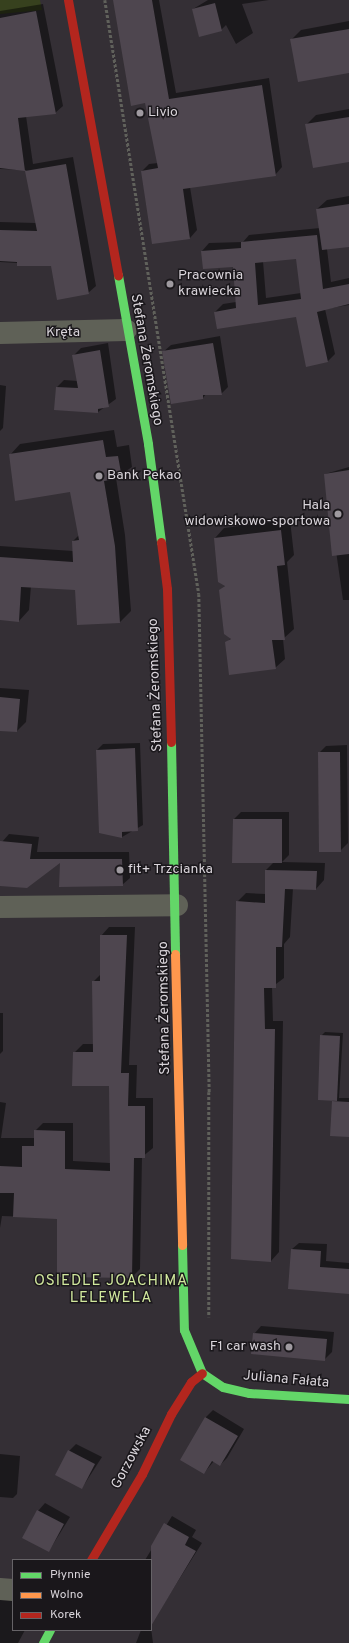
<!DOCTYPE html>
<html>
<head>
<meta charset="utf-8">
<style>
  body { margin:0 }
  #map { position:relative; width:349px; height:1643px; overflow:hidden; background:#342f35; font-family:Overpass,sans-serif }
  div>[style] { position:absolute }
  .green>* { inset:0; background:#37411e }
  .shadow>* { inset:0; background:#0007 }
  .building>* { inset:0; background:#4e464f }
  .path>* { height:2.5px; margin-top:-1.25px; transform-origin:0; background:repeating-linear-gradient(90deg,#60615b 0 3px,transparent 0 5px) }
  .street>* { height:22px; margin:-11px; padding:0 11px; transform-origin:11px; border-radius:11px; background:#5f6157 }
  .fast>* { height:9px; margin:-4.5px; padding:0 4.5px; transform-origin:4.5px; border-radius:4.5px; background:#63d668 }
  .slow>* { height:9px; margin:-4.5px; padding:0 4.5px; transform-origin:4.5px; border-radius:4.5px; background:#ff974d }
  .jam>* { height:9px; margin:-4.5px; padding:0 4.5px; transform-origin:4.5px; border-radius:4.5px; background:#b3261e }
  .dots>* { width:11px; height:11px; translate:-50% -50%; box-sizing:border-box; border:2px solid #1a171b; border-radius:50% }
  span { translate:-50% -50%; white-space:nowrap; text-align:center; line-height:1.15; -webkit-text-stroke:3px #1a171b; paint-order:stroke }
  .poi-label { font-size:14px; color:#d9d4da }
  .left { translate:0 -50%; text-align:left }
  .right { translate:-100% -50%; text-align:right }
  .street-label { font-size:14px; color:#d9d4da }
  .neighbourhood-label { font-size:15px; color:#d1e89d; letter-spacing:1px }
  .legend { position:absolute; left:12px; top:1559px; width:140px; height:72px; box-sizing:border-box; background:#1a171b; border:1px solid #666367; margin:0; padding:5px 7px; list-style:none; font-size:12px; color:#d9d4da }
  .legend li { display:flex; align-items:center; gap:8px; height:20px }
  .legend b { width:20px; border:1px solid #666367 }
</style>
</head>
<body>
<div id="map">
  <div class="green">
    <i style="clip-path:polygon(0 0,40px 0,42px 10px,0 14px)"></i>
  </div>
  <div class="shadow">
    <i style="clip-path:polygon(114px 0,159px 0,176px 93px,269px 78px,282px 167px,275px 175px,190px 187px,197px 230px,190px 238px,142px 171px,149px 164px,158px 163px,146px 102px)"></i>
    <i style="clip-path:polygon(208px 0,269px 0,242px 4px,253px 33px,236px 44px,226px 25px,221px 30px,193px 9px)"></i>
    <i style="clip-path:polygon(43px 4px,63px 106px,55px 113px,26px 116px,33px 164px,73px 157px,96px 286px,88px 293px,51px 265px,0 262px,0 222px,36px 223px,26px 170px,0 169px,0 11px)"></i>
    <i style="clip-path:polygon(349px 21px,349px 72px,291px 40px,301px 30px)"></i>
    <i style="clip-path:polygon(349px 109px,349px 161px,306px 125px,316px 115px)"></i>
    <i style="clip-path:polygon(evenodd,349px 196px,349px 246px,327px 249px,331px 282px,349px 278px,349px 305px,325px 309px,335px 354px,328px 361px,307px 365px,297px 316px,215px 312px,223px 304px,236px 302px,234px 266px,202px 251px,209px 243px,243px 242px,249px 235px,320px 228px,317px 209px,327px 200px,349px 196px,297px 257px,301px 293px,266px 298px,263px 261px,297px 257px)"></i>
    <i style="clip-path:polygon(220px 336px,228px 387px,221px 394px,206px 394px,203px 398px,163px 352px,171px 345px)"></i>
    <i style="clip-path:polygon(108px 343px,116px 399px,98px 412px,55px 409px,57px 387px,64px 380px,78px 381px,74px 355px,81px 348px)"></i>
    <i style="clip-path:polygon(0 385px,6px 386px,3px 428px,0 431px)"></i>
    <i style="clip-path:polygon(114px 430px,117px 447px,129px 445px,132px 467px,116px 478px,125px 535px,131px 611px,120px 622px,78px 624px,76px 589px,31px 586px,29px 610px,19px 621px,0 619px,0 546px,73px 551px,73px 541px,79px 535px,71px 491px,10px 455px,20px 444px)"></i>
    <i style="clip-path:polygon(349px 467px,349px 600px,343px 600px,325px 474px)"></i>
    <i style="clip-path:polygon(290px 520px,294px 555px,287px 562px,294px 629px,283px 639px,285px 659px,275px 668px,226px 643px,231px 638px,220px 590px,226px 585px,215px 538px,224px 528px)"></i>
    <i style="clip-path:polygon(0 688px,29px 690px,26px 722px,17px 731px,0 730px)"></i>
    <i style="clip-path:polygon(140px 743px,143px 825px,122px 837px,97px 750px,103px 744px)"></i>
    <i style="clip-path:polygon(347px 745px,348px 843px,340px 851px,319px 753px,326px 746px)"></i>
    <i style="clip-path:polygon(241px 812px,289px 812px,289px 855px,282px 862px,325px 863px,324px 880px,316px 889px,293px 888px,290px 937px,284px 944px,284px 978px,272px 987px,273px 1021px,283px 1021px,279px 1252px,271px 1261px,237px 902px,246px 893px,266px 894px,266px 870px,274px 862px,233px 862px,234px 819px)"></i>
    <i style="clip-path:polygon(9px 834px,39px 837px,37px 852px,129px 852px,130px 878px,122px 885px,61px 861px,0 885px,2px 842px)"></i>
    <i style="clip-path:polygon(109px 927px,135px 927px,129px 1065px,137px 1065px,136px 1098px,153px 1098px,153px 1148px,142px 1157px,140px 1269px,132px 1277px,58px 1218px,2px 1216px,0 1228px,0 1102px,6px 1103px,1px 1138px,35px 1138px,35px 1131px,43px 1123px,73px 1123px,73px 1161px,110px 1163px,110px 1085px,74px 1053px,83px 1044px,94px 1044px,93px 982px,101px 974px,101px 936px)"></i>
    <i style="clip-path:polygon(0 1013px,3px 1013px,3px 1051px,0 1054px)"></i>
    <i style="clip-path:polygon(325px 1032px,343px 1033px,339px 1098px,349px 1098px,349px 1136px,333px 1102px,321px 1036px)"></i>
    <i style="clip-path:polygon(299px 1243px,327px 1244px,326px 1261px,349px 1263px,349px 1293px,292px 1249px)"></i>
    <i style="clip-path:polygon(261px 1326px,334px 1332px,332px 1352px,324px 1360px,254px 1334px)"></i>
    <i style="clip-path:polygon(213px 1410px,244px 1429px,227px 1458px,220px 1465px,214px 1461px,204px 1473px,205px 1418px)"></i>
    <i style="clip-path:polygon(76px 1444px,102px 1457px,82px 1488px,69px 1451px)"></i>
    <i style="clip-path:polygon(0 1454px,20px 1456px,17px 1494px,13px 1498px,0 1497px)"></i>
    <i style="clip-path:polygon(45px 1503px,70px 1517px,49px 1551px,38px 1511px)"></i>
    <i style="clip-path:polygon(172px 1516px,196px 1530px,192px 1537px,202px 1543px,151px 1624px,151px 1560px,145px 1560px)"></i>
    <i style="clip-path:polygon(0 1593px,13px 1595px,13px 1630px,25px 1630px,18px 1643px,0 1643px)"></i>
    <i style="clip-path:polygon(151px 1628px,153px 1643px,136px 1643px,141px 1630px)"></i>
  </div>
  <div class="building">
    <i style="clip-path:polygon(113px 0,152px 0,169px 99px,262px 85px,276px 176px,183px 189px,190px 239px,152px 244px,141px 171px,158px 168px,145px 103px,131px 106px)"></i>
    <i style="clip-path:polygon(215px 3px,222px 31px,199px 37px,192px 9px)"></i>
    <i style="clip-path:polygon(36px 11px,56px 114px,18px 118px,25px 171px,0 168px,0 18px)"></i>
    <i style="clip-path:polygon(349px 29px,349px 73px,298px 82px,290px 39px)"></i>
    <i style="clip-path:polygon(349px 117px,349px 162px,313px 168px,305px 124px)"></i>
    <i style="clip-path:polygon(66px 164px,89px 294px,57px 300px,51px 266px,17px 266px,17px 262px,0 261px,0 230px,37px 231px,25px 171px)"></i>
    <i style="clip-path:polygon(349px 204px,349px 247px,322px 250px,316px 209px)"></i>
    <i style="clip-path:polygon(evenodd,317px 235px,323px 289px,349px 284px,349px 304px,317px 312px,328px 362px,306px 367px,296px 317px,217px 329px,214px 312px,236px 308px,233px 267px,203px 269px,201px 251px,241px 248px,241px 242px,317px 235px,296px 259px,301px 299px,258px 305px,255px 263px,296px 259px)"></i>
    <i style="clip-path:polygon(213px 343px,222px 395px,203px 395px,203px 399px,171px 404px,162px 351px)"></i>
    <i style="clip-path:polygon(100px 350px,109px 407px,98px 409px,98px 413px,54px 410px,56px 387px,78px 388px,72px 355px)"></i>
    <i style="clip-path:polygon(103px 440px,106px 457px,118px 456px,122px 478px,104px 481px,115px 546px,120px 623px,77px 625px,75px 590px,21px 587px,19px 622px,0 620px,0 557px,73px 562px,72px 541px,79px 540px,70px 492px,15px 501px,9px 454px)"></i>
    <i style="clip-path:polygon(349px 470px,349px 554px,332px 556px,324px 474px)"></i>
    <i style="clip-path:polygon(281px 530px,285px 565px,277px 566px,285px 640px,272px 640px,276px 669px,229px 675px,225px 642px,231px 639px,224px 634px,219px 590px,225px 586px,218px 582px,214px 538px)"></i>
    <i style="clip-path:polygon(0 697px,20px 699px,17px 732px,0 731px)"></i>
    <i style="clip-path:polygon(135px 748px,138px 831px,122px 832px,122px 838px,99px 833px,96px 750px)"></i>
    <i style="clip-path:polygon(318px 752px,340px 752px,341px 852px,319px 852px)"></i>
    <i style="clip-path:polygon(233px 819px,282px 819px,282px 863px,232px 863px)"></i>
    <i style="clip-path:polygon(0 841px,32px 844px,30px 859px,122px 859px,123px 886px,59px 887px,60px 863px,27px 888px,0 886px)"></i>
    <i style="clip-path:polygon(265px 870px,317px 871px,316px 890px,285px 889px,282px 947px,276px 947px,276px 988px,264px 988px,265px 1029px,275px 1029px,271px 1262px,231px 1259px,236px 901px,265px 903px)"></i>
    <i style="clip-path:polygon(100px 935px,127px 935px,121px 1073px,129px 1073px,128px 1106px,145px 1106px,145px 1158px,134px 1158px,132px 1278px,57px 1277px,57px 1219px,13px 1217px,14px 1193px,0 1193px,0 1166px,22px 1167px,22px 1146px,34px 1146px,34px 1130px,65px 1131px,65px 1169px,110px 1171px,109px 1086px,72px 1086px,73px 1052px,93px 1052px,92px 981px,100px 981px)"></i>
    <i style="clip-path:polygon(320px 1035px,340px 1036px,337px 1101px,318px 1100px)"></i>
    <i style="clip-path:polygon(332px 1101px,349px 1102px,349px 1137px,330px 1136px)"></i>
    <i style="clip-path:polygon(291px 1249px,321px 1251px,320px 1267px,349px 1269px,349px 1294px,288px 1289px)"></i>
    <i style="clip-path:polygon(253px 1333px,327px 1339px,325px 1361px,251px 1354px)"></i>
    <i style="clip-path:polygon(205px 1417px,238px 1436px,220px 1466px,212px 1461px,204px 1474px,180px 1460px)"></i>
    <i style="clip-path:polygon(68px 1450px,95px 1464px,82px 1489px,55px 1475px)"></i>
    <i style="clip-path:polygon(37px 1510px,64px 1524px,49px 1552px,22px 1538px)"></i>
    <i style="clip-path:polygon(164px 1523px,189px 1537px,185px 1545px,196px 1551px,151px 1626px,151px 1546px)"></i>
  </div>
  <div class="path">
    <i style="left:105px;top:0;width:601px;rotate:81.01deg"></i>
    <i style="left:199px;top:594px;width:498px;rotate:88.8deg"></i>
    <i style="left:209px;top:1092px;width:225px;rotate:90deg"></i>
  </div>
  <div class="street">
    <i style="left:0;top:333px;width:126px;rotate:-1.4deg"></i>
    <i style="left:0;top:907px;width:177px;rotate:-0.6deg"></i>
    <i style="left:0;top:1589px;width:13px;rotate:4deg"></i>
  </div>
  <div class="fast">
    <i style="left:118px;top:275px;width:172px;rotate:79.9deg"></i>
    <i style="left:148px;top:444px;width:99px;rotate:82.4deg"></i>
    <i style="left:171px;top:742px;width:212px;rotate:88.9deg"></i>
    <i style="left:182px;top:1245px;width:85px;rotate:88.7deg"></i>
    <i style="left:184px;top:1330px;width:47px;rotate:67.3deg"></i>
    <i style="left:202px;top:1373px;width:25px;rotate:34deg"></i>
    <i style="left:223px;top:1387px;width:27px;rotate:13deg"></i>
    <i style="left:249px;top:1393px;width:100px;rotate:3.4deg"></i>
    <i style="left:43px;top:1643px;width:15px;rotate:-62deg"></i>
  </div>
  <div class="slow">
    <i style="left:175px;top:954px;width:291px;rotate:88.6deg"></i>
  </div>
  <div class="jam">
    <i style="left:68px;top:0;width:280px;rotate:79.7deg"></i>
    <i style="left:161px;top:542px;width:47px;rotate:82.7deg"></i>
    <i style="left:167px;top:589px;width:153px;rotate:88.5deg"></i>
    <i style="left:91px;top:1560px;width:100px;rotate:-59.3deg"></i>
    <i style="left:142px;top:1474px;width:67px;rotate:-64.2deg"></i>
    <i style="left:171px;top:1414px;width:38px;rotate:-58deg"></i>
    <i style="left:191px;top:1382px;width:14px;rotate:-39deg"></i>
  </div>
  <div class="dots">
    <i style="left:140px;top:113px;background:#9f9aa0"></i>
    <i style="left:170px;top:284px;background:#9f9aa0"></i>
    <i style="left:99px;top:476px;background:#9f9aa0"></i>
    <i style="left:338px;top:514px;background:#9f9aa0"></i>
    <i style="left:120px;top:870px;background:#9f9aa0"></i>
    <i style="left:289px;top:1347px;background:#9f9aa0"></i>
  </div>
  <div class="poi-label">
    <span class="left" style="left:148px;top:113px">Livio</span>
    <span class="left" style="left:178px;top:284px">Pracownia<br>krawiecka</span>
    <span class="left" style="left:107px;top:476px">Bank Pekao</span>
    <span class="right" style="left:330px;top:514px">Hala<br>widowiskowo-sportowa</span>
    <span class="left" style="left:128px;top:870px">fit+ Trzcianka</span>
    <span class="right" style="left:281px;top:1347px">F1 car wash</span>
  </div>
  <div class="street-label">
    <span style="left:63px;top:333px">Kręta</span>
    <span style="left:146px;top:360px;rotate:80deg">Stefana Żeromskiego</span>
    <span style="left:156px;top:685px;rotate:-92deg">Stefana Żeromskiego</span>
    <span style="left:165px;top:1008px;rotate:-91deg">Stefana Żeromskiego</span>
    <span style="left:286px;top:1380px;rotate:5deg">Juliana Fałata</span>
    <span style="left:132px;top:1458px;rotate:-62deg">Gorzowska</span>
  </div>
  <div class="neighbourhood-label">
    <span style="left:111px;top:1290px">OSIEDLE JOACHIMA<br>LELEWELA</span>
  </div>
  <ul class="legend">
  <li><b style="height:5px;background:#63d668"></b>Płynnie</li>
  <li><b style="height:5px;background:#ff974d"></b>Wolno</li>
  <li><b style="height:5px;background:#b3261e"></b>Korek</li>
  </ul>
</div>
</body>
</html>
